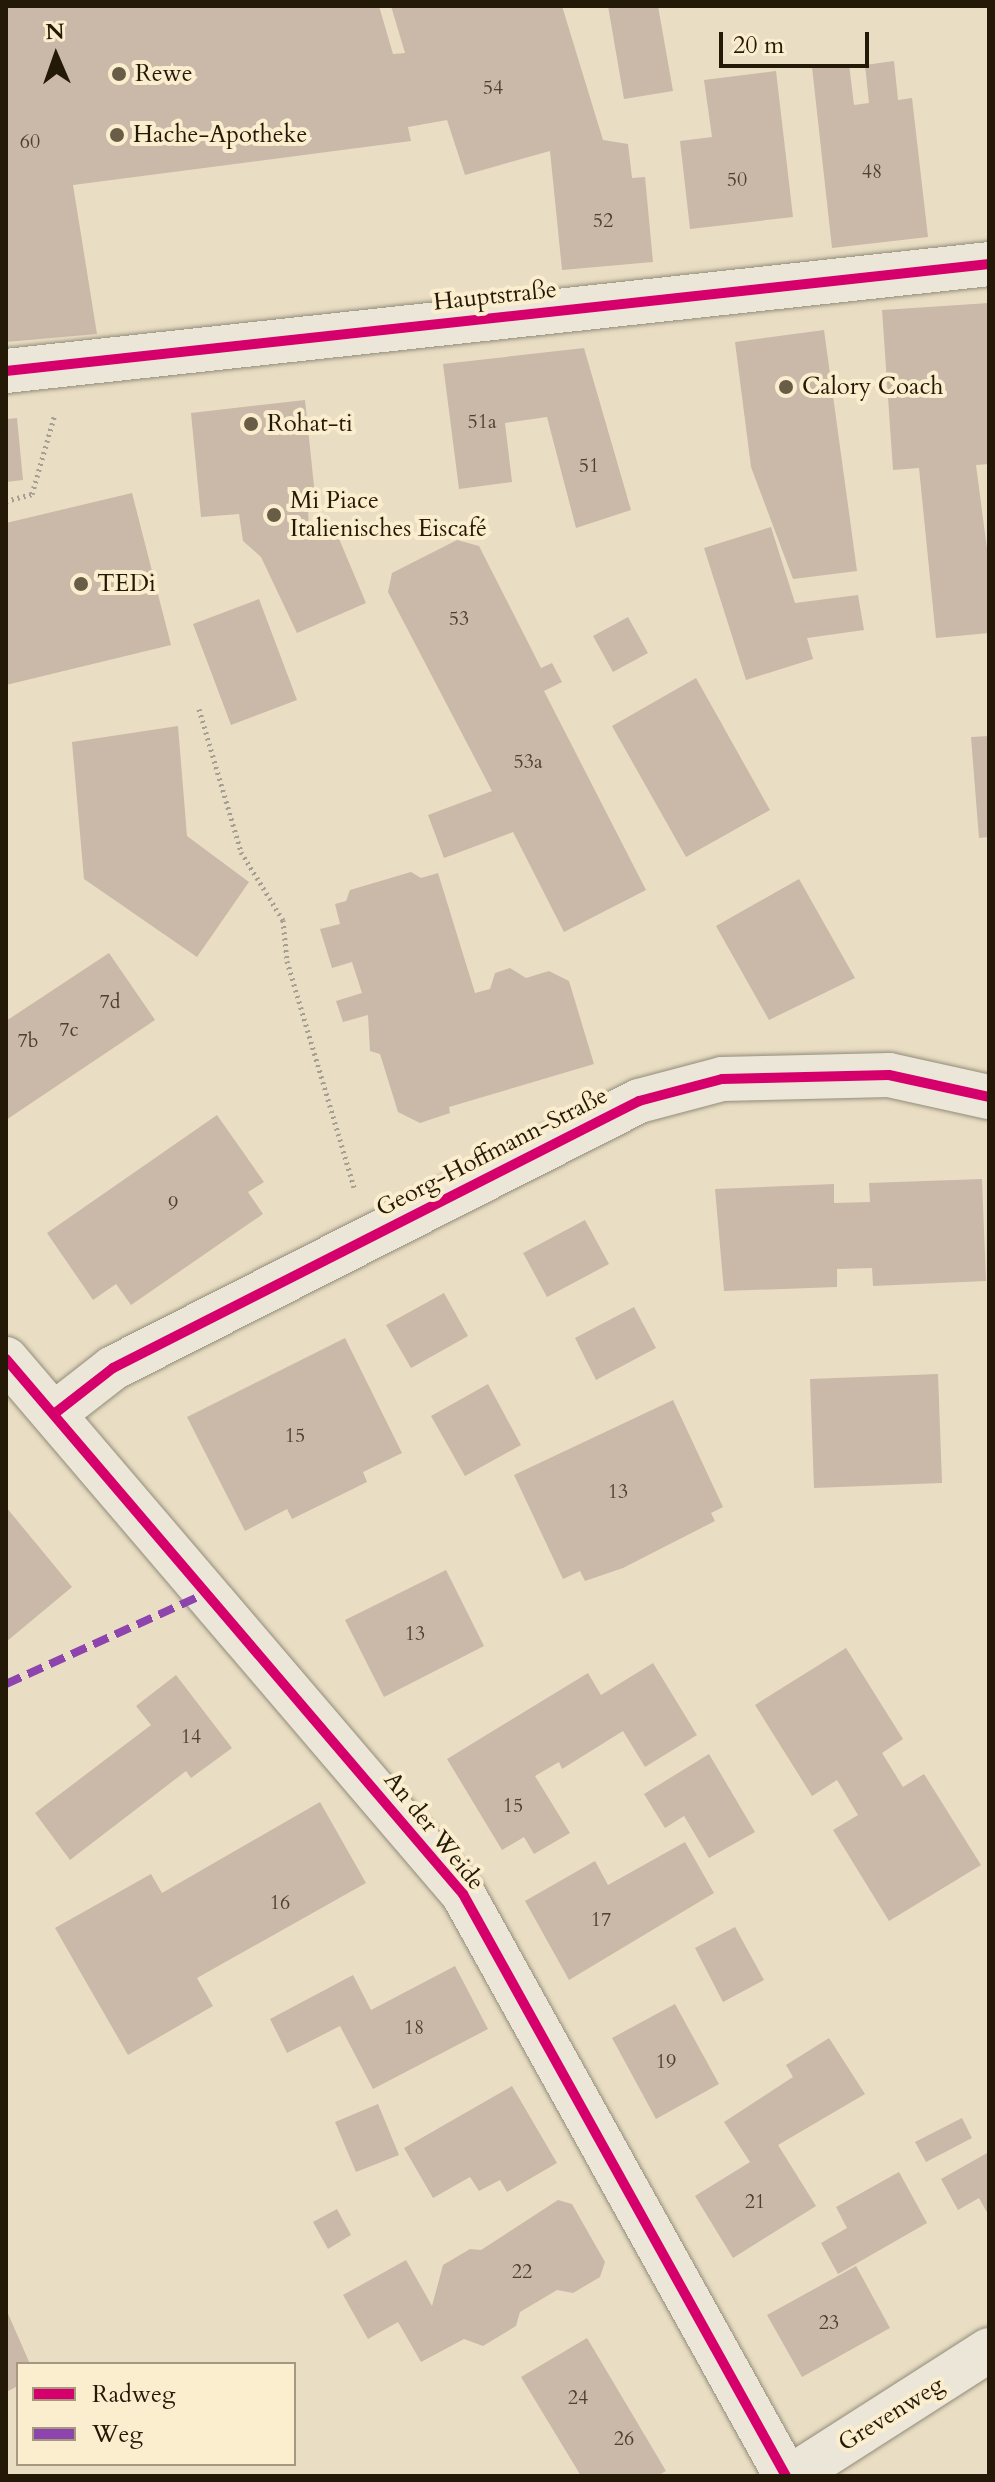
<!DOCTYPE html>
<html>
<head>
<meta charset="utf-8">
<style>
  body { margin:0 }
  #map { position:relative; width:995px; height:2482px; overflow:hidden; background:#e9dec3; font-family:Cardo,serif }
  div>[style] { position:absolute }
  .building>* { inset:0; background:#cab8a8 }
  .path>* { height:5px; margin-top:-2.5px; transform-origin:0; background:repeating-linear-gradient(90deg,#a49e93 0 2px,transparent 0 6px) }
  .roads { filter:drop-shadow(0 0 2px #938b7a) drop-shadow(0 0 2px #938b7a) }
  .minor>* { height:44px; margin:-22px; padding:0 22px; transform-origin:22px; border-radius:22px; background:#ece6d8 }
  .quiet>* { height:8px; margin-top:-4px; transform-origin:0; background:repeating-linear-gradient(90deg,#8e44ad 0 16px,transparent 0 24px) }
  .cycleway>* { height:10px; margin:-5px; padding:0 5px; transform-origin:5px; border-radius:5px; background:#d6006c }
  .dots>* { width:22px; height:22px; translate:-50% -50%; box-sizing:border-box; border:4px solid #faeece; border-radius:50% }
  span { translate:-50% -50%; white-space:nowrap; text-align:center; line-height:1.15; -webkit-text-stroke:8px #faeece; paint-order:stroke }
  .number-label { font-size:20px; color:#4e402e }
  .number-label span { -webkit-text-stroke-width:0 }
  .poi-label { font-size:24px; color:#241806 }
  .left { translate:0 -50%; text-align:left }
  .street-label { font-size:24px; color:#241806 }
  .frame { position:absolute; inset:0; border:8px solid #241806; pointer-events:none }
  .legend { position:absolute; left:16px; top:2362px; width:280px; height:104px; box-sizing:border-box; background:#faeece; border:2px solid #a4987e; margin:0; padding:10px 14px; list-style:none; font-size:24px; color:#241806 }
  .legend li { display:flex; align-items:center; gap:16px; height:40px }
  .legend b { width:40px; border:2px solid #a4987e }
  .north { position:absolute; left:16px; top:16px; width:80px; height:80px; -webkit-text-stroke:6px #faeece; paint-order:stroke; rotate:358deg; font-size:22px; font-weight:700; line-height:32px; text-align:center; color:#241806 }
  .north::after { content:''; display:block; margin:auto; width:28px; height:36px; background:#241806; clip-path:polygon(50% 0,100% 100%,50% 72%,0 100%) }
  .scale { position:absolute; left:719px; top:32px; width:150px; height:36px; box-sizing:border-box; border:4px solid #241806; border-top:0; padding-left:10px; font-size:24px; line-height:28px; white-space:nowrap; color:#241806; -webkit-text-stroke:6px #faeece; paint-order:stroke }
</style>
</head>
<body>
<div id="map">
  <div class="building">
    <i style="clip-path:polygon(6px 6px,379px 6px,393px 54px,405px 53px,391px 6px,562px 6px,603px 140px,628px 144px,632px 178px,645px 177px,653px 262px,562px 270px,550px 151px,465px 175px,447px 120px,408px 127px,411px 141px,73px 185px,97px 334px,6px 342px)"></i>
    <i style="clip-path:polygon(608px 6px,658px 6px,673px 91px,624px 99px)"></i>
    <i style="clip-path:polygon(894px 61px,898px 100px,912px 98px,928px 237px,832px 248px,812px 67px,849px 64px,854px 105px,869px 103px,865px 65px)"></i>
    <i style="clip-path:polygon(776px 71px,793px 217px,690px 229px,680px 141px,712px 137px,704px 80px)"></i>
    <i style="clip-path:polygon(989px 303px,989px 464px,976px 465px,989px 564px,989px 633px,936px 638px,919px 468px,893px 470px,882px 310px)"></i>
    <i style="clip-path:polygon(824px 330px,857px 571px,793px 579px,751px 467px,735px 342px)"></i>
    <i style="clip-path:polygon(584px 348px,631px 510px,576px 528px,547px 417px,505px 423px,512px 482px,459px 489px,443px 364px)"></i>
    <i style="clip-path:polygon(305px 400px,316px 505px,308px 507px,309px 531px,332px 522px,366px 603px,297px 633px,261px 557px,243px 541px,239px 514px,201px 517px,191px 413px)"></i>
    <i style="clip-path:polygon(17px 418px,23px 480px,6px 482px,6px 419px)"></i>
    <i style="clip-path:polygon(132px 493px,171px 645px,6px 685px,6px 523px)"></i>
    <i style="clip-path:polygon(771px 527px,795px 603px,858px 595px,864px 630px,807px 638px,813px 659px,746px 680px,704px 548px)"></i>
    <i style="clip-path:polygon(457px 540px,479px 546px,541px 668px,552px 663px,562px 682px,544px 691px,646px 890px,564px 932px,513px 832px,444px 858px,428px 815px,492px 791px,388px 592px,392px 573px)"></i>
    <i style="clip-path:polygon(259px 599px,297px 700px,231px 725px,193px 624px)"></i>
    <i style="clip-path:polygon(628px 617px,648px 653px,613px 672px,593px 636px)"></i>
    <i style="clip-path:polygon(696px 678px,770px 810px,686px 857px,612px 726px)"></i>
    <i style="clip-path:polygon(178px 726px,187px 836px,249px 882px,197px 957px,84px 879px,72px 742px)"></i>
    <i style="clip-path:polygon(989px 736px,989px 837px,979px 838px,971px 737px)"></i>
    <i style="clip-path:polygon(411px 872px,421px 878px,438px 873px,475px 993px,490px 989px,495px 973px,510px 968px,526px 978px,549px 971px,569px 981px,594px 1064px,449px 1107px,450px 1113px,420px 1123px,398px 1112px,380px 1054px,370px 1051px,368px 1015px,343px 1022px,336px 1001px,362px 993px,352px 962px,332px 968px,320px 929px,340px 924px,335px 904px,346px 901px,350px 890px)"></i>
    <i style="clip-path:polygon(799px 879px,855px 978px,769px 1020px,716px 926px)"></i>
    <i style="clip-path:polygon(109px 953px,155px 1020px,6px 1120px,6px 1021px)"></i>
    <i style="clip-path:polygon(217px 1115px,264px 1182px,248px 1192px,263px 1214px,131px 1305px,116px 1284px,93px 1300px,47px 1233px)"></i>
    <i style="clip-path:polygon(982px 1179px,986px 1281px,873px 1286px,872px 1268px,837px 1269px,837px 1287px,724px 1291px,715px 1189px,834px 1184px,834px 1203px,870px 1202px,869px 1183px)"></i>
    <i style="clip-path:polygon(585px 1220px,609px 1264px,547px 1297px,523px 1253px)"></i>
    <i style="clip-path:polygon(444px 1293px,468px 1336px,411px 1368px,386px 1325px)"></i>
    <i style="clip-path:polygon(634px 1307px,656px 1348px,596px 1380px,575px 1338px)"></i>
    <i style="clip-path:polygon(345px 1338px,402px 1453px,363px 1472px,367px 1482px,292px 1519px,287px 1509px,245px 1531px,187px 1417px)"></i>
    <i style="clip-path:polygon(938px 1374px,942px 1483px,814px 1488px,810px 1379px)"></i>
    <i style="clip-path:polygon(488px 1384px,521px 1445px,465px 1476px,431px 1416px)"></i>
    <i style="clip-path:polygon(673px 1400px,723px 1507px,711px 1513px,715px 1521px,623px 1568px,585px 1581px,580px 1571px,563px 1579px,514px 1475px)"></i>
    <i style="clip-path:polygon(6px 1507px,72px 1587px,6px 1642px)"></i>
    <i style="clip-path:polygon(446px 1570px,484px 1646px,384px 1697px,345px 1620px)"></i>
    <i style="clip-path:polygon(846px 1648px,903px 1739px,882px 1753px,903px 1787px,924px 1774px,981px 1865px,889px 1921px,833px 1830px,858px 1815px,837px 1780px,812px 1796px,755px 1705px)"></i>
    <i style="clip-path:polygon(653px 1663px,697px 1735px,645px 1767px,623px 1731px,562px 1769px,559px 1762px,535px 1776px,570px 1833px,534px 1854px,524px 1837px,502px 1850px,447px 1759px,588px 1673px,601px 1695px)"></i>
    <i style="clip-path:polygon(176px 1675px,232px 1748px,191px 1778px,186px 1771px,70px 1860px,35px 1813px,151px 1725px,136px 1706px)"></i>
    <i style="clip-path:polygon(709px 1754px,755px 1832px,709px 1858px,684px 1816px,665px 1828px,644px 1794px)"></i>
    <i style="clip-path:polygon(320px 1802px,366px 1883px,197px 1978px,213px 2006px,128px 2055px,55px 1928px,151px 1874px,162px 1893px)"></i>
    <i style="clip-path:polygon(685px 1842px,714px 1893px,569px 1980px,525px 1901px,595px 1861px,608px 1885px)"></i>
    <i style="clip-path:polygon(735px 1927px,764px 1980px,723px 2002px,695px 1948px)"></i>
    <i style="clip-path:polygon(455px 1966px,488px 2029px,373px 2089px,340px 2026px,287px 2053px,270px 2019px,353px 1975px,371px 2010px)"></i>
    <i style="clip-path:polygon(675px 2004px,719px 2084px,656px 2119px,612px 2038px)"></i>
    <i style="clip-path:polygon(829px 2038px,865px 2094px,778px 2145px,816px 2206px,733px 2258px,695px 2196px,750px 2162px,724px 2122px,793px 2077px,786px 2065px)"></i>
    <i style="clip-path:polygon(512px 2086px,557px 2163px,507px 2192px,500px 2180px,479px 2191px,470px 2177px,433px 2198px,404px 2148px)"></i>
    <i style="clip-path:polygon(378px 2104px,399px 2155px,356px 2172px,335px 2122px)"></i>
    <i style="clip-path:polygon(962px 2118px,972px 2138px,926px 2162px,915px 2142px)"></i>
    <i style="clip-path:polygon(989px 2152px,989px 2216px,979px 2198px,958px 2210px,941px 2179px)"></i>
    <i style="clip-path:polygon(899px 2172px,927px 2223px,838px 2274px,821px 2243px,847px 2228px,836px 2207px)"></i>
    <i style="clip-path:polygon(558px 2200px,572px 2204px,605px 2262px,600px 2277px,573px 2293px,557px 2290px,520px 2312px,516px 2326px,483px 2346px,464px 2339px,421px 2362px,398px 2322px,368px 2339px,343px 2295px,406px 2260px,432px 2306px,443px 2265px,470px 2249px,481px 2250px)"></i>
    <i style="clip-path:polygon(337px 2209px,351px 2235px,328px 2249px,313px 2222px)"></i>
    <i style="clip-path:polygon(856px 2266px,890px 2328px,802px 2377px,767px 2315px)"></i>
    <i style="clip-path:polygon(6px 2309px,30px 2364px,18px 2364px,18px 2386px,6px 2392px)"></i>
    <i style="clip-path:polygon(587px 2338px,666px 2471px,657px 2476px,581px 2476px,521px 2377px)"></i>
  </div>
  <div class="path">
    <i style="left:6px;top:501px;width:27px;rotate:-15deg"></i>
    <i style="left:32px;top:494px;width:83px;rotate:-74deg"></i>
    <i style="left:199px;top:709px;width:149px;rotate:73.6deg"></i>
    <i style="left:241px;top:852px;width:80px;rotate:58.3deg"></i>
    <i style="left:283px;top:920px;width:41px;rotate:84.4deg"></i>
    <i style="left:287px;top:961px;width:236px;rotate:73.5deg"></i>
  </div>
  <div class="roads">
    <div class="minor">
      <i style="left:6px;top:371px;width:989px;rotate:-6.21deg"></i>
      <i style="left:6px;top:1359px;width:704px;rotate:49.5deg"></i>
      <i style="left:463px;top:1894px;width:666px;rotate:60.97deg"></i>
      <i style="left:54px;top:1414px;width:75px;rotate:-37.9deg"></i>
      <i style="left:113px;top:1368px;width:590px;rotate:-26.91deg"></i>
      <i style="left:639px;top:1101px;width:86px;rotate:-14.8deg"></i>
      <i style="left:722px;top:1079px;width:167px;rotate:-1.4deg"></i>
      <i style="left:889px;top:1075px;width:102px;rotate:12.4deg"></i>
      <i style="left:792px;top:2476px;width:234px;rotate:-32.6deg"></i>
    </div>
  </div>
  <div class="quiet">
    <i style="left:6px;top:1684px;width:223px;rotate:-24.4deg"></i>
  </div>
  <div class="cycleway">
    <i style="left:6px;top:371px;width:989px;rotate:-6.21deg"></i>
    <i style="left:6px;top:1359px;width:704px;rotate:49.5deg"></i>
    <i style="left:463px;top:1894px;width:666px;rotate:60.97deg"></i>
    <i style="left:54px;top:1414px;width:75px;rotate:-37.9deg"></i>
    <i style="left:113px;top:1368px;width:590px;rotate:-26.91deg"></i>
    <i style="left:639px;top:1101px;width:86px;rotate:-14.8deg"></i>
    <i style="left:722px;top:1079px;width:167px;rotate:-1.4deg"></i>
    <i style="left:889px;top:1075px;width:102px;rotate:12.4deg"></i>
  </div>
  <div class="dots">
    <i style="left:119px;top:74px;background:#695d48"></i>
    <i style="left:117px;top:135px;background:#695d48"></i>
    <i style="left:786px;top:387px;background:#695d48"></i>
    <i style="left:251px;top:424px;background:#695d48"></i>
    <i style="left:274px;top:515px;background:#695d48"></i>
    <i style="left:81px;top:584px;background:#695d48"></i>
  </div>
  <div class="number-label">
    <span style="left:493px;top:87px">54</span>
    <span style="left:30px;top:141px">60</span>
    <span style="left:872px;top:171px">48</span>
    <span style="left:737px;top:179px">50</span>
    <span style="left:603px;top:220px">52</span>
    <span style="left:482px;top:421px">51a</span>
    <span style="left:589px;top:465px">51</span>
    <span style="left:459px;top:618px">53</span>
    <span style="left:528px;top:761px">53a</span>
    <span style="left:110px;top:1001px">7d</span>
    <span style="left:69px;top:1029px">7c</span>
    <span style="left:28px;top:1040px">7b</span>
    <span style="left:173px;top:1203px">9</span>
    <span style="left:295px;top:1435px">15</span>
    <span style="left:618px;top:1491px">13</span>
    <span style="left:415px;top:1633px">13</span>
    <span style="left:191px;top:1736px">14</span>
    <span style="left:513px;top:1805px">15</span>
    <span style="left:280px;top:1902px">16</span>
    <span style="left:601px;top:1919px">17</span>
    <span style="left:414px;top:2027px">18</span>
    <span style="left:666px;top:2061px">19</span>
    <span style="left:755px;top:2201px">21</span>
    <span style="left:522px;top:2271px">22</span>
    <span style="left:829px;top:2322px">23</span>
    <span style="left:578px;top:2397px">24</span>
    <span style="left:624px;top:2438px">26</span>
  </div>
  <div class="poi-label">
    <span class="left" style="left:135px;top:74px">Rewe</span>
    <span class="left" style="left:133px;top:135px">Hache-Apotheke</span>
    <span class="left" style="left:802px;top:387px">Calory Coach</span>
    <span class="left" style="left:267px;top:424px">Rohat-ti</span>
    <span class="left" style="left:290px;top:515px">Mi Piace<br>Italienisches Eiscafé</span>
    <span class="left" style="left:97px;top:584px">TEDi</span>
  </div>
  <div class="street-label">
    <span style="left:495px;top:296px;rotate:-6deg">Hauptstraße</span>
    <span style="left:492px;top:1152px;rotate:-27deg">Georg-Hoffmann-Straße</span>
    <span style="left:434px;top:1831px;rotate:51deg">An der Weide</span>
    <span style="left:891px;top:2414px;rotate:-32deg">Grevenweg</span>
  </div>
  <div class="frame"></div>
  <ul class="legend">
  <li><b style="height:10px;background:#d6006c"></b>Radweg</li>
  <li><b style="height:10px;background:#8e44ad"></b>Weg</li>
  </ul>
  <div class="north">N</div>
  <div class="scale">20 m</div>
</div>
</body>
</html>
